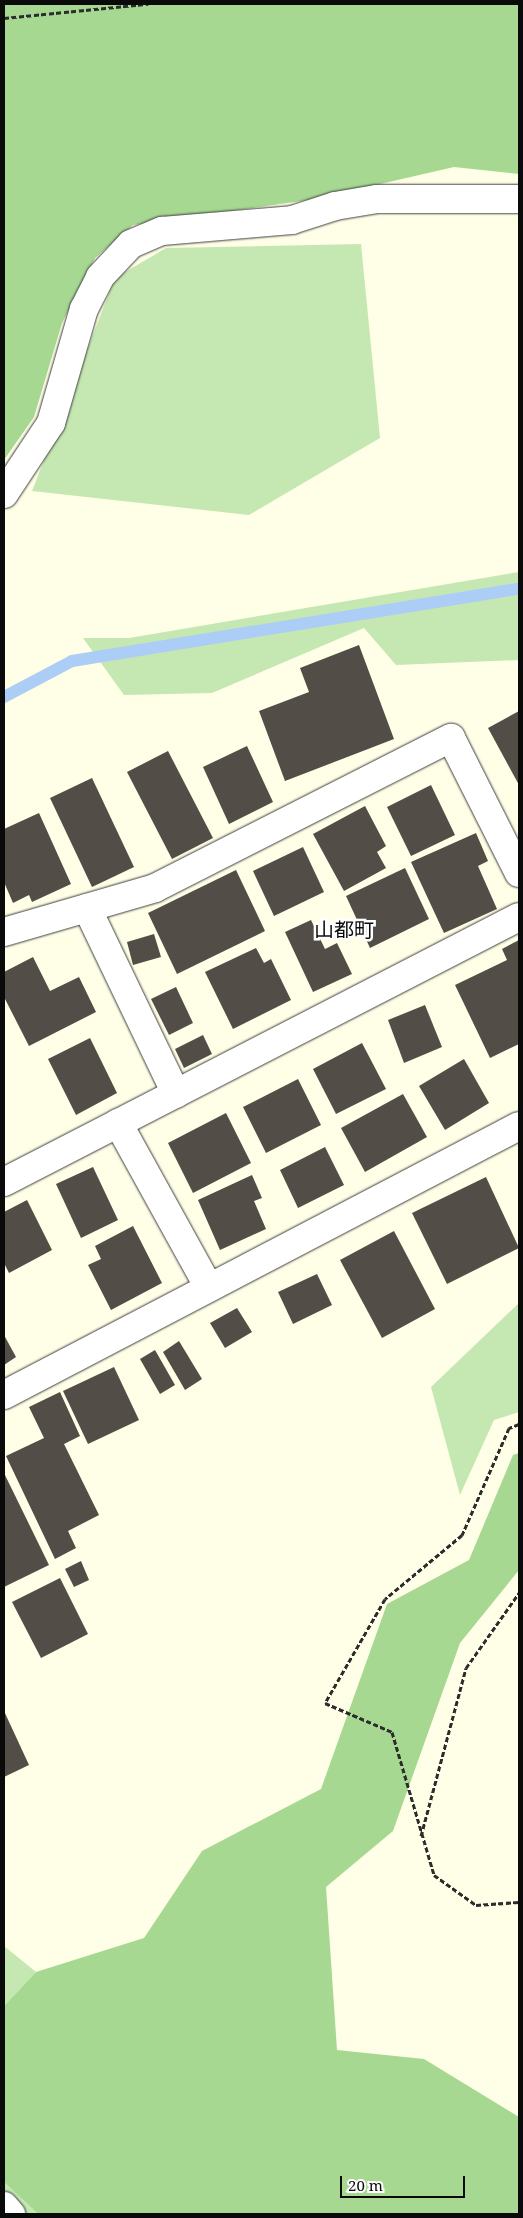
<!DOCTYPE html>
<html>
<head>
<meta charset="utf-8">
<style>
  body { margin:0 }
  #map { position:relative; width:523px; height:2218px; overflow:hidden; background:#fffee6; font-family:"Noto Serif","Noto Sans JP",serif }
  div>[style] { position:absolute }
  .green>* { inset:0; background:#c5e8b2 }
  .forest>* { inset:0; background:#a6d891 }
  .stream>* { height:12px; margin:-6px; padding:0 6px; transform-origin:6px; border-radius:6px; background:#accef6 }
  .building>* { inset:0; background:#524d46 }
  .path>* { height:3px; margin-top:-1.5px; transform-origin:0; background:repeating-linear-gradient(90deg,#2c2c2c 0 5px,transparent 0 7.5px) }
  .roads { filter:drop-shadow(0 0 1px #3d3d3d) drop-shadow(0 0 1px #3d3d3d) }
  .street>* { height:28px; margin:-14px; padding:0 14px; transform-origin:14px; border-radius:14px; background:#fff }
  span { translate:-50% -50%; white-space:nowrap; text-align:center; line-height:1.15; -webkit-text-stroke:5px #fff; paint-order:stroke }
  .quarter-label { font-size:20px; color:#0a0a0a }
  .frame { position:absolute; inset:0; border:5px solid #0a0a0a; pointer-events:none }
  .scale { position:absolute; left:340px; top:2176px; width:125px; height:22px; box-sizing:border-box; border:2px solid #0a0a0a; border-top:0; padding-left:6px; font-size:15px; line-height:18px; white-space:nowrap; color:#0a0a0a; -webkit-text-stroke:4px #fff; paint-order:stroke }
</style>
</head>
<body>
<div id="map">
  <div class="green">
    <i style="clip-path:polygon(361px 244px,380px 438px,249px 515px,32px 491px,115px 278px,166px 248px)"></i>
    <i style="clip-path:polygon(519px 572px,519px 660px,396px 665px,364px 628px,212px 693px,124px 695px,83px 638px,129px 638px)"></i>
    <i style="clip-path:polygon(519px 1303px,519px 1412px,494px 1420px,460px 1495px,431px 1387px)"></i>
    <i style="clip-path:polygon(4px 1946px,36px 1972px,4px 2006px)"></i>
    <i style="clip-path:polygon(4px 2182px,38px 2214px,4px 2214px)"></i>
  </div>
  <div class="forest">
    <i style="clip-path:polygon(4px 4px,519px 4px,519px 174px,454px 167px,315px 199px,133px 225px,95px 258px,62px 323px,34px 417px,4px 460px)"></i>
    <i style="clip-path:polygon(519px 1453px,519px 1570px,460px 1643px,393px 1831px,326px 1887px,337px 2050px,424px 2059px,519px 2117px,519px 2214px,38px 2214px,4px 2182px,4px 2006px,36px 1972px,144px 1938px,202px 1851px,321px 1789px,387px 1604px,469px 1560px,513px 1455px)"></i>
  </div>
  <div class="stream">
    <i style="left:4px;top:697px;width:77px;rotate:-27.9deg"></i>
    <i style="left:72px;top:661px;width:453px;rotate:-9.2deg"></i>
  </div>
  <div class="building">
    <i style="clip-path:polygon(359px 645px,394px 739px,285px 781px,259px 711px,309px 692px,300px 668px)"></i>
    <i style="clip-path:polygon(519px 711px,519px 785px,488px 728px)"></i>
    <i style="clip-path:polygon(247px 746px,273px 802px,229px 824px,203px 767px)"></i>
    <i style="clip-path:polygon(168px 751px,213px 838px,172px 859px,127px 772px)"></i>
    <i style="clip-path:polygon(92px 778px,134px 867px,92px 887px,50px 798px)"></i>
    <i style="clip-path:polygon(431px 785px,455px 835px,411px 856px,387px 807px)"></i>
    <i style="clip-path:polygon(365px 806px,386px 846px,377px 852px,386px 868px,344px 891px,313px 834px)"></i>
    <i style="clip-path:polygon(39px 813px,71px 884px,32px 902px,29px 895px,13px 903px,4px 882px,4px 829px)"></i>
    <i style="clip-path:polygon(476px 833px,488px 861px,478px 866px,497px 909px,444px 933px,411px 862px)"></i>
    <i style="clip-path:polygon(303px 847px,324px 892px,274px 916px,253px 871px)"></i>
    <i style="clip-path:polygon(405px 868px,429px 919px,370px 948px,346px 896px)"></i>
    <i style="clip-path:polygon(236px 870px,265px 931px,177px 974px,148px 913px)"></i>
    <i style="clip-path:polygon(311px 920px,325px 949px,337px 943px,352px 974px,313px 992px,285px 932px)"></i>
    <i style="clip-path:polygon(154px 934px,161px 957px,133px 965px,127px 942px)"></i>
    <i style="clip-path:polygon(519px 940px,519px 1044px,490px 1058px,455px 985px,507px 960px,502px 949px)"></i>
    <i style="clip-path:polygon(256px 948px,264px 963px,271px 959px,291px 1000px,233px 1029px,205px 972px)"></i>
    <i style="clip-path:polygon(33px 957px,50px 991px,79px 977px,96px 1012px,29px 1046px,4px 997px,4px 972px)"></i>
    <i style="clip-path:polygon(176px 987px,193px 1023px,169px 1035px,151px 999px)"></i>
    <i style="clip-path:polygon(425px 1005px,442px 1047px,404px 1063px,388px 1020px)"></i>
    <i style="clip-path:polygon(203px 1035px,212px 1054px,184px 1068px,175px 1049px)"></i>
    <i style="clip-path:polygon(90px 1038px,117px 1093px,76px 1115px,48px 1059px)"></i>
    <i style="clip-path:polygon(362px 1043px,386px 1089px,336px 1114px,313px 1069px)"></i>
    <i style="clip-path:polygon(464px 1059px,489px 1103px,445px 1130px,419px 1086px)"></i>
    <i style="clip-path:polygon(298px 1079px,321px 1125px,266px 1153px,243px 1107px)"></i>
    <i style="clip-path:polygon(403px 1094px,427px 1137px,365px 1172px,341px 1128px)"></i>
    <i style="clip-path:polygon(226px 1113px,251px 1163px,193px 1193px,168px 1143px)"></i>
    <i style="clip-path:polygon(325px 1147px,344px 1185px,298px 1208px,280px 1170px)"></i>
    <i style="clip-path:polygon(93px 1167px,118px 1220px,81px 1238px,56px 1184px)"></i>
    <i style="clip-path:polygon(252px 1175px,262px 1198px,254px 1201px,266px 1229px,220px 1250px,198px 1200px)"></i>
    <i style="clip-path:polygon(486px 1177px,519px 1248px,447px 1284px,412px 1213px)"></i>
    <i style="clip-path:polygon(27px 1200px,52px 1250px,9px 1273px,4px 1263px,4px 1212px)"></i>
    <i style="clip-path:polygon(133px 1226px,162px 1283px,111px 1310px,88px 1265px,101px 1259px,95px 1246px)"></i>
    <i style="clip-path:polygon(394px 1231px,435px 1309px,382px 1338px,340px 1260px)"></i>
    <i style="clip-path:polygon(317px 1274px,332px 1305px,293px 1324px,278px 1292px)"></i>
    <i style="clip-path:polygon(237px 1308px,252px 1332px,225px 1348px,210px 1323px)"></i>
    <i style="clip-path:polygon(4px 1335px,16px 1357px,4px 1365px)"></i>
    <i style="clip-path:polygon(179px 1341px,202px 1379px,185px 1390px,163px 1352px)"></i>
    <i style="clip-path:polygon(155px 1350px,175px 1385px,160px 1394px,140px 1359px)"></i>
    <i style="clip-path:polygon(114px 1367px,139px 1420px,88px 1444px,63px 1391px)"></i>
    <i style="clip-path:polygon(60px 1392px,80px 1436px,64px 1444px,99px 1515px,68px 1531px,76px 1548px,55px 1559px,6px 1456px,44px 1438px,29px 1407px)"></i>
    <i style="clip-path:polygon(4px 1473px,49px 1565px,4px 1587px)"></i>
    <i style="clip-path:polygon(81px 1561px,89px 1580px,74px 1587px,65px 1569px)"></i>
    <i style="clip-path:polygon(60px 1578px,88px 1634px,41px 1658px,12px 1602px)"></i>
    <i style="clip-path:polygon(4px 1711px,29px 1765px,4px 1777px)"></i>
  </div>
  <div class="path">
    <i style="left:4px;top:18px;width:145px;rotate:-5.6deg"></i>
    <i style="left:519px;top:1424px;width:11px;rotate:158deg"></i>
    <i style="left:509px;top:1428px;width:117px;rotate:113.7deg"></i>
    <i style="left:462px;top:1535px;width:100px;rotate:140.3deg"></i>
    <i style="left:385px;top:1599px;width:120px;rotate:120deg"></i>
    <i style="left:325px;top:1703px;width:73px;rotate:23.4deg"></i>
    <i style="left:392px;top:1732px;width:149px;rotate:73.6deg"></i>
    <i style="left:434px;top:1875px;width:52px;rotate:35.5deg"></i>
    <i style="left:476px;top:1905px;width:43px;rotate:-4deg"></i>
    <i style="left:421px;top:1836px;width:174px;rotate:-75deg"></i>
    <i style="left:466px;top:1668px;width:92px;rotate:-54.8deg"></i>
  </div>
  <div class="roads">
    <div class="street">
      <i style="left:4px;top:494px;width:85px;rotate:-56.5deg"></i>
      <i style="left:51px;top:423px;width:119px;rotate:-73.9deg"></i>
      <i style="left:84px;top:309px;width:36px;rotate:-63deg"></i>
      <i style="left:100px;top:277px;width:45px;rotate:-46.8deg"></i>
      <i style="left:131px;top:244px;width:34px;rotate:-23deg"></i>
      <i style="left:162px;top:231px;width:130px;rotate:-4.8deg"></i>
      <i style="left:292px;top:220px;width:45px;rotate:-18deg"></i>
      <i style="left:335px;top:206px;width:43px;rotate:-9.5deg"></i>
      <i style="left:377px;top:199px;width:142px"></i>
      <i style="left:87px;top:908px;width:206px;rotate:64.4deg"></i>
      <i style="left:4px;top:932px;width:157px;rotate:-16.2deg"></i>
      <i style="left:155px;top:888px;width:332px;rotate:-26.9deg"></i>
      <i style="left:451px;top:738px;width:151px;rotate:63.3deg"></i>
      <i style="left:118px;top:1123px;width:188px;rotate:61.1deg"></i>
      <i style="left:4px;top:1182px;width:579px;rotate:-27.23deg"></i>
      <i style="left:4px;top:1395px;width:581px;rotate:-27.58deg"></i>
      <i style="left:4px;top:2206px;width:11px;rotate:49deg"></i>
    </div>
  </div>
  <div class="quarter-label">
    <span style="left:344px;top:929px">山都町</span>
  </div>
  <div class="frame"></div>
  <div class="scale">20 m</div>
</div>
</body>
</html>
